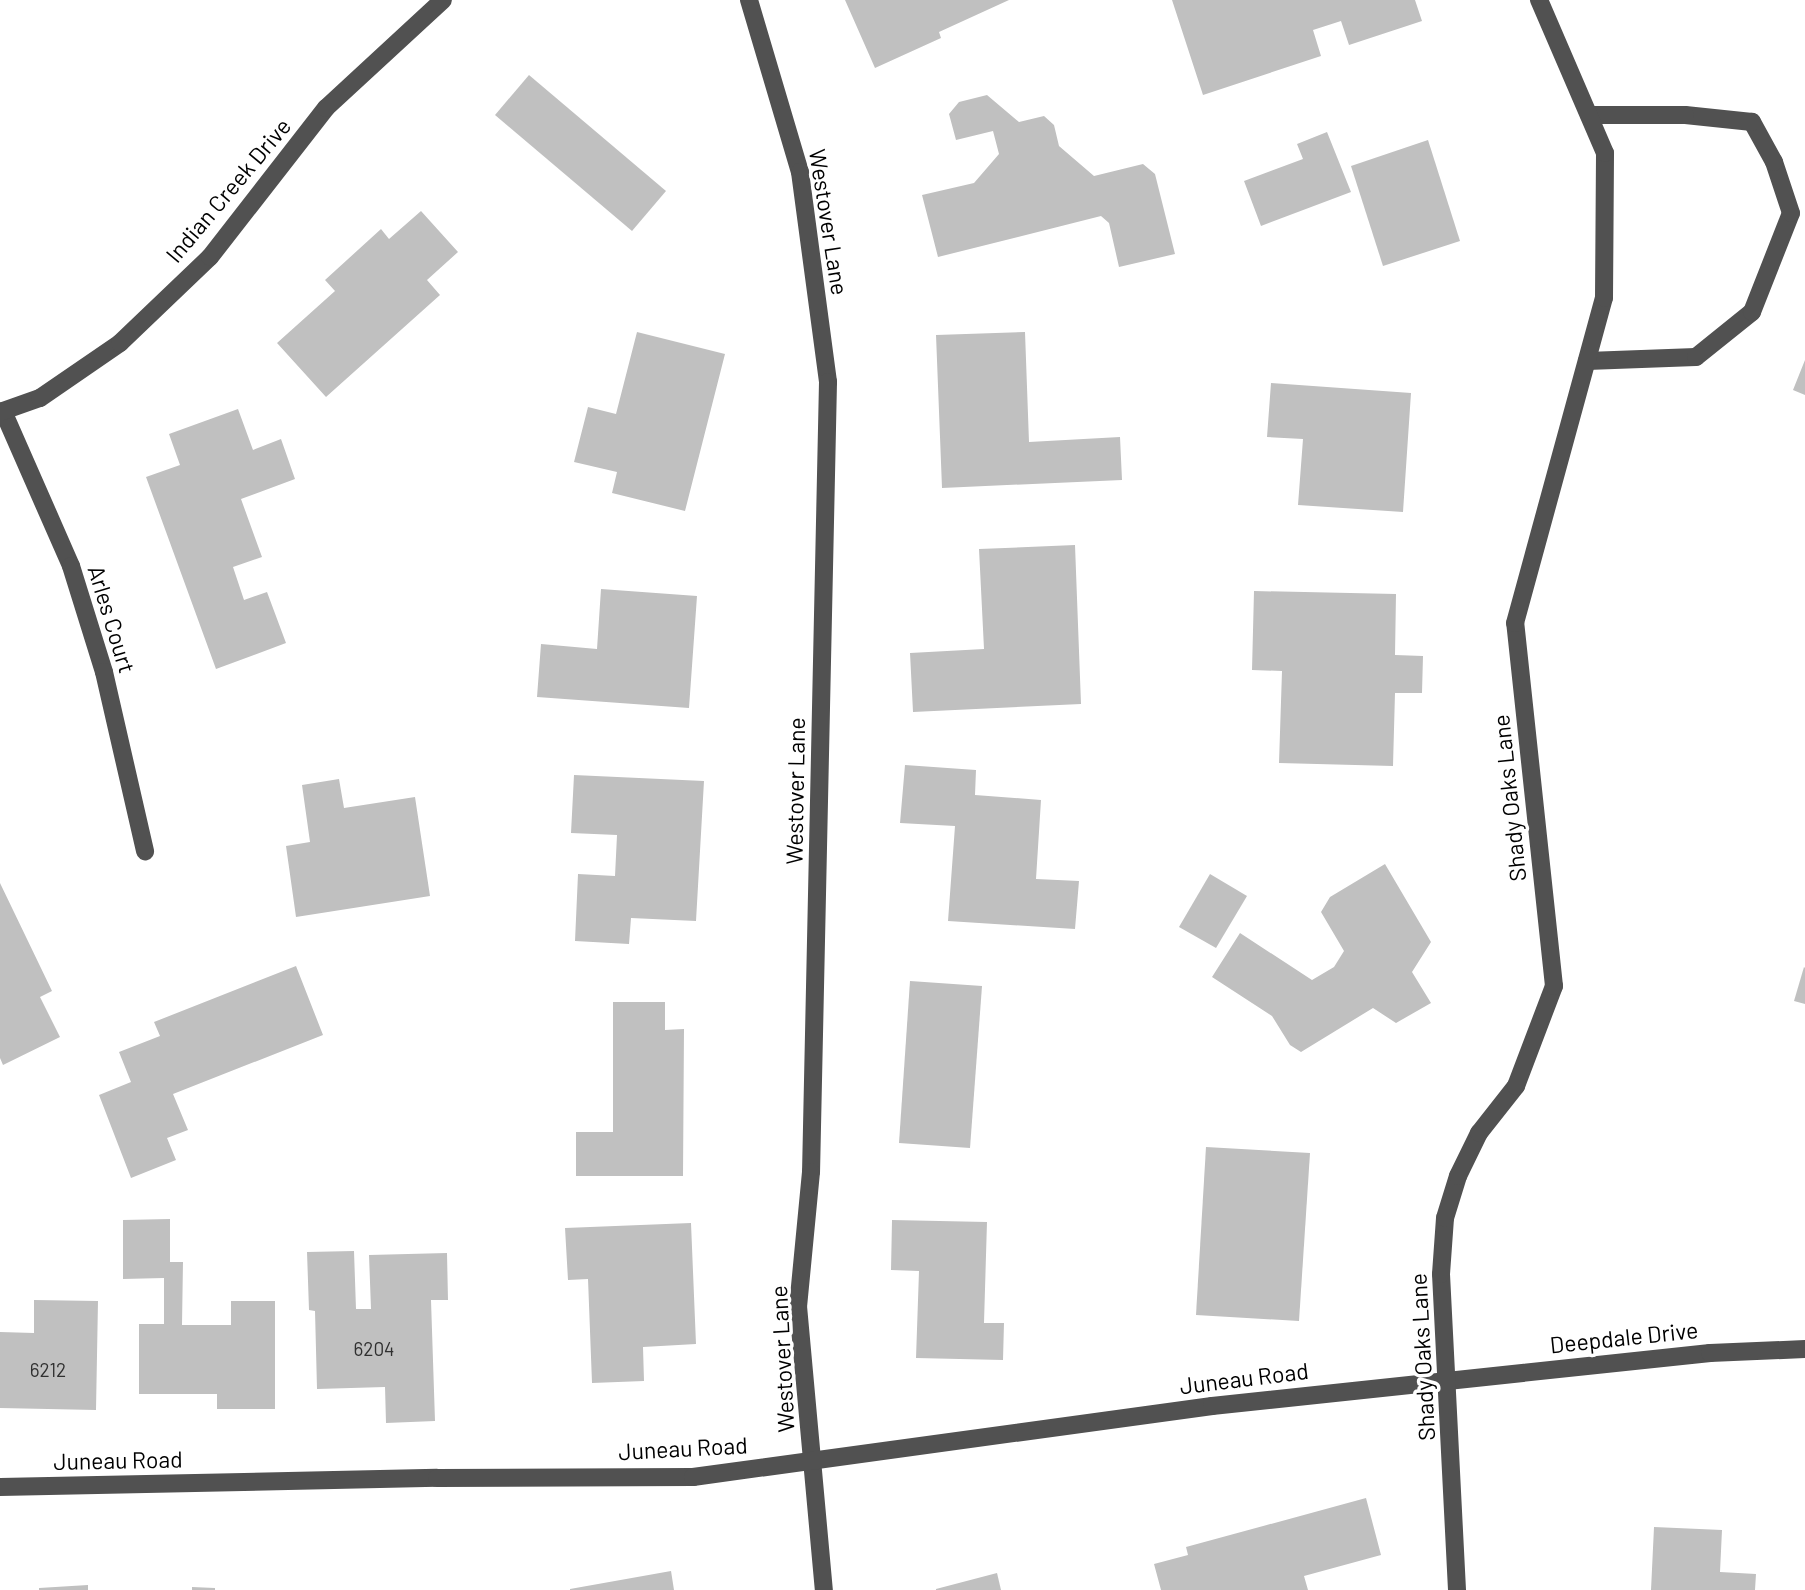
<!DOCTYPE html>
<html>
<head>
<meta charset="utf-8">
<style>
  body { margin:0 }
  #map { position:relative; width:1805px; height:1590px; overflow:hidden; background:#fff; font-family:Barlow,sans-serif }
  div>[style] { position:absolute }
  .building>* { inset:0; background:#c0c0c0 }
  .minor>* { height:18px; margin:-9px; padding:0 9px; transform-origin:9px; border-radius:9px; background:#515151 }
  span { translate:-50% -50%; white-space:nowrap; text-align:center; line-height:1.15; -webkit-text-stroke:7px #fff; paint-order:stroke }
  .number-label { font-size:19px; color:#303030 }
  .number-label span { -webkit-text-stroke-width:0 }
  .street-label { font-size:23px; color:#000 }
</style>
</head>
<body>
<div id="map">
  <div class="building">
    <i style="clip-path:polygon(845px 0,1009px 0,939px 32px,941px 38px,875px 68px)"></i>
    <i style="clip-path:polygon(1172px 0,1415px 0,1422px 21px,1349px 45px,1341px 21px,1313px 30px,1321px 56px,1203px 95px)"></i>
    <i style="clip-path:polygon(529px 75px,666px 191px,632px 231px,495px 115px)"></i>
    <i style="clip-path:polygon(987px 95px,1019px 122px,1044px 116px,1054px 125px,1059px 146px,1094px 176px,1143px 164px,1155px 174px,1175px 254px,1119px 267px,1109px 223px,1101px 216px,938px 257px,922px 195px,974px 183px,999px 154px,993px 131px,956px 140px,949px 114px,959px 102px)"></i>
    <i style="clip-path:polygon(1327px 132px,1351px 192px,1261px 226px,1244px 181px,1303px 159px,1297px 144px)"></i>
    <i style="clip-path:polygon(1428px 140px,1460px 241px,1383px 266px,1351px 166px)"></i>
    <i style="clip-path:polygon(421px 211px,458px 252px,427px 280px,440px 295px,326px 397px,277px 343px,335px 291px,325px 280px,381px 229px,389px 239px)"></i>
    <i style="clip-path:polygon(637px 332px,725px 354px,685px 511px,612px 493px,617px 472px,574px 462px,588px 407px,616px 414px)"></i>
    <i style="clip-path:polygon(1025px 332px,1029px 442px,1120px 437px,1122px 480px,942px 488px,936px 335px)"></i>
    <i style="clip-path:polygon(1805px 360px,1805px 395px,1793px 390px)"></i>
    <i style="clip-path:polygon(1271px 383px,1411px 393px,1403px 512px,1298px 505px,1303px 439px,1267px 437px)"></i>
    <i style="clip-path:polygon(238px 409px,253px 450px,281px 439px,295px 479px,241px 499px,262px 557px,233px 567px,244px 600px,267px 592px,286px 643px,216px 669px,146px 477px,180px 465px,169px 434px)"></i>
    <i style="clip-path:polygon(1075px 545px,1081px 704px,913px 712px,910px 653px,984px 649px,979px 549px)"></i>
    <i style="clip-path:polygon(601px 589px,697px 596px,689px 708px,537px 697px,541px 644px,597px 649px)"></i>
    <i style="clip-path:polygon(1254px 591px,1396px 594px,1395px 655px,1423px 656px,1422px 693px,1395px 693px,1393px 766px,1279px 763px,1282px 671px,1252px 670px)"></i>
    <i style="clip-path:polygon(905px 765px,976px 770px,975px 795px,1041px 800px,1036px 879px,1079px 881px,1075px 929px,948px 921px,955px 826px,900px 823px)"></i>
    <i style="clip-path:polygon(574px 775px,704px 781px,696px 921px,631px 918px,629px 944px,575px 941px,578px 874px,615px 876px,617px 835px,571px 833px)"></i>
    <i style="clip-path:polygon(339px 779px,344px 808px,415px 797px,430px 896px,296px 917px,286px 846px,310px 842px,302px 785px)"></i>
    <i style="clip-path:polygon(1385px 864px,1431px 942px,1412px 972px,1431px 1003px,1396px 1023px,1373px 1008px,1301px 1052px,1290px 1045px,1272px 1016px,1212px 977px,1240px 933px,1312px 980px,1334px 967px,1344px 951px,1321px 912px,1330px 897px)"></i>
    <i style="clip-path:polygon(1210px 874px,1247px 896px,1216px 948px,1179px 927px)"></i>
    <i style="clip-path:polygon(0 883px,52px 991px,40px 997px,60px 1037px,3px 1065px,0 1058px)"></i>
    <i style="clip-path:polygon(296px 966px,323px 1035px,173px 1094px,188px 1130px,167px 1138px,176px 1160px,131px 1178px,99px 1095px,131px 1082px,119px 1052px,160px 1036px,154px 1022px)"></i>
    <i style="clip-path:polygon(1804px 967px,1805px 968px,1805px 1004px,1794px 1001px)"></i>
    <i style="clip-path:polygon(910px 981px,982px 986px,970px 1148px,899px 1143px)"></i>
    <i style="clip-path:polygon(613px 1002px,665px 1002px,665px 1030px,684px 1029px,683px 1176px,576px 1176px,576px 1132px,613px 1132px)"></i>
    <i style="clip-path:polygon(1206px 1147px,1310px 1153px,1299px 1321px,1196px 1315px)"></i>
    <i style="clip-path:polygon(170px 1219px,170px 1262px,183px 1262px,182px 1325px,231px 1325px,231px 1301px,275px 1301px,275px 1409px,217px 1409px,217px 1394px,139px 1394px,139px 1324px,164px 1324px,164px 1278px,123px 1279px,123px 1220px)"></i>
    <i style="clip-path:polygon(892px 1220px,987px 1222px,984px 1323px,1004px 1323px,1003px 1360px,916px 1358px,919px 1271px,891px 1270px)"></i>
    <i style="clip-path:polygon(691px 1223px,696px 1344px,643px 1347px,644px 1381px,592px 1383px,588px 1279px,568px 1280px,565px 1228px)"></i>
    <i style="clip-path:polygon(354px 1251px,356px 1309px,371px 1309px,369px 1255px,447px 1253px,448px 1300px,431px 1300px,435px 1421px,386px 1423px,385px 1387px,317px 1389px,315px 1311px,309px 1310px,307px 1252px)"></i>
    <i style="clip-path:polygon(34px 1300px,98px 1301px,96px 1410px,0 1408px,0 1332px,34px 1333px)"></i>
    <i style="clip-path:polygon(1366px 1498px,1381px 1555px,1304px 1576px,1308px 1590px,1161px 1590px,1154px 1564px,1188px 1555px,1186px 1547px)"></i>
    <i style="clip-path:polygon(1654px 1527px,1722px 1530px,1720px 1572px,1756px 1574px,1755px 1590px,1651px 1590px)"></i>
    <i style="clip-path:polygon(671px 1571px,674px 1590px,570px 1590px,570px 1589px)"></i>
    <i style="clip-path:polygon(997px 1573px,1001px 1590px,936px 1590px,936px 1589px)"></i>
    <i style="clip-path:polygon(88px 1585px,88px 1590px,39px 1590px,39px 1588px)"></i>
    <i style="clip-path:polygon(192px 1587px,215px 1588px,215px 1590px,192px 1590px)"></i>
  </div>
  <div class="minor">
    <i style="left:749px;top:0;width:179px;rotate:73.5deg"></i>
    <i style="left:800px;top:172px;width:212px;rotate:82.4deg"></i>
    <i style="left:828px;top:382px;width:790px;rotate:91.23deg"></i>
    <i style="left:811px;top:1172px;width:135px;rotate:95.5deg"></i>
    <i style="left:798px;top:1306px;width:285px;rotate:84.8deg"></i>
    <i style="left:1587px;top:361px;width:109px;rotate:-2.1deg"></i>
    <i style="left:1696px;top:357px;width:72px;rotate:-38.8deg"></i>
    <i style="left:1752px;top:312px;width:106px;rotate:-68.5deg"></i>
    <i style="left:1791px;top:213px;width:54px;rotate:-108.4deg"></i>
    <i style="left:1774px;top:162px;width:46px;rotate:-118.8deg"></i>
    <i style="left:1752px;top:122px;width:67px;rotate:-174deg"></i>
    <i style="left:1685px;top:115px;width:96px;rotate:180deg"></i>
    <i style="left:3px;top:411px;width:169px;rotate:66.3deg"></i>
    <i style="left:71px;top:566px;width:111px;rotate:72.7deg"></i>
    <i style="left:104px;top:672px;width:184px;rotate:77.1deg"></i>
    <i style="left:0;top:412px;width:42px;rotate:-19.3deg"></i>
    <i style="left:40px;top:398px;width:97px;rotate:-34.5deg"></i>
    <i style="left:120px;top:343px;width:124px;rotate:-43.7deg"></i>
    <i style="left:210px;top:257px;width:189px;rotate:-52.1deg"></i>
    <i style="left:326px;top:108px;width:159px;rotate:-42.7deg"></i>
    <i style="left:0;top:1487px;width:437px;rotate:-1.2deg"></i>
    <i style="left:437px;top:1478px;width:256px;rotate:-0.2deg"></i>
    <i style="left:693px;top:1477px;width:524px;rotate:-7.79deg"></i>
    <i style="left:1212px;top:1406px;width:501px;rotate:-6.07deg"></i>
    <i style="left:1710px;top:1353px;width:95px;rotate:-2.4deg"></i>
    <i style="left:1457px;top:1590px;width:316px;rotate:-92.9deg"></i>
    <i style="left:1441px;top:1274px;width:56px;rotate:-85.9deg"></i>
    <i style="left:1445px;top:1218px;width:44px;rotate:-72.8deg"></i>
    <i style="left:1458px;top:1176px;width:48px;rotate:-64deg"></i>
    <i style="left:1479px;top:1133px;width:60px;rotate:-51.8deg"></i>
    <i style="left:1516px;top:1086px;width:107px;rotate:-69.2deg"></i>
    <i style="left:1554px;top:986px;width:365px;rotate:-96.1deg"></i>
    <i style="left:1515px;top:623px;width:337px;rotate:-74.7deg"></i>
    <i style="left:1604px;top:298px;width:145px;rotate:-89.6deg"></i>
    <i style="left:1605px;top:153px;width:167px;rotate:-113.3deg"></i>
  </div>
  <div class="number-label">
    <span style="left:374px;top:1349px">6204</span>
    <span style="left:48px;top:1370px">6212</span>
  </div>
  <div class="street-label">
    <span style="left:228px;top:190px;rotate:-50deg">Indian Creek Drive</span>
    <span style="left:829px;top:222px;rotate:81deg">Westover Lane</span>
    <span style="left:112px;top:619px;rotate:73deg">Arles Court</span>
    <span style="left:795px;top:791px;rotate:-89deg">Westover Lane</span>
    <span style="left:1509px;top:798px;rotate:-96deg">Shady Oaks Lane</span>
    <span style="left:1624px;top:1337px;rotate:-6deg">Deepdale Drive</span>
    <span style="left:1422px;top:1357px;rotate:-93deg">Shady Oaks Lane</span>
    <span style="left:782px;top:1359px;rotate:-93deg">Westover Lane</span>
    <span style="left:1244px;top:1378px;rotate:-7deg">Juneau Road</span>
    <span style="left:683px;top:1448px;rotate:-3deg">Juneau Road</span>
    <span style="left:118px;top:1460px;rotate:-1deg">Juneau Road</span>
  </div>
</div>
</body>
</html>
